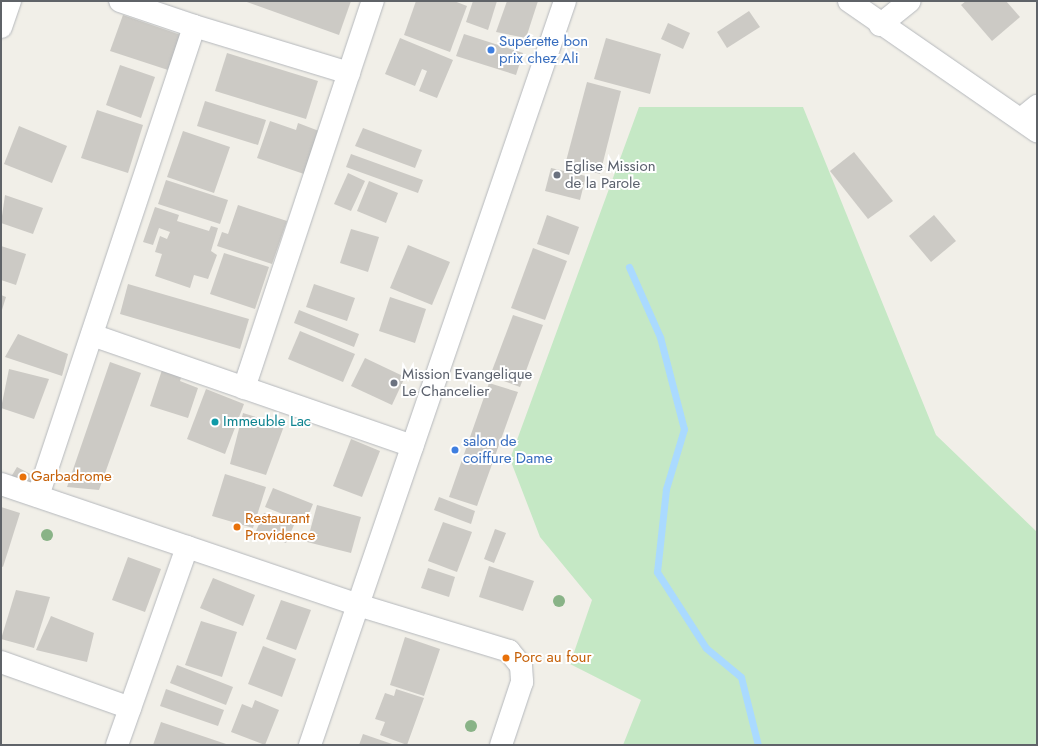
<!DOCTYPE html>
<html>
<head>
<meta charset="utf-8">
<style>
  body { margin:0 }
  #map { position:relative; width:1038px; height:746px; overflow:hidden; background:#f1efe8; font-family:Jost,sans-serif }
  div>[style] { position:absolute }
  .green>* { inset:0; background:#c5e8c5 }
  .stream>* { height:7px; margin:-3.5px; padding:0 3.5px; transform-origin:3.5px; border-radius:3.5px; background:#aadaff }
  .building>* { inset:0; background:#cccac5 }
  .roads { filter:drop-shadow(0 0 1px #b5b8bc) drop-shadow(0 0 1px #b5b8bc) }
  .minor>* { height:22px; margin:-11px; padding:0 11px; transform-origin:11px; border-radius:11px; background:#fff }
  .trees>* { width:12px; height:12px; margin:-6px; border-radius:50%; background:#89b387 }
  .dots>* { width:11px; height:11px; translate:-50% -50%; box-sizing:border-box; border:2px solid #fff; border-radius:50% }
  span { translate:-50% -50%; white-space:nowrap; text-align:center; line-height:1.15; -webkit-text-stroke:4px #fff; paint-order:stroke }
  .shop-label { font-size:15px; color:#366cbe }
  .left { translate:0 -50%; text-align:left }
  .worship-label { font-size:15px; color:#5b616d }
  .culture-label { font-size:15px; color:#0d838f }
  .food-label { font-size:15px; color:#c56008 }
  .frame { position:absolute; inset:0; border:2px solid #5f6368; pointer-events:none }
</style>
</head>
<body>
<div id="map">
  <div class="green">
    <i style="clip-path:polygon(639px 107px,803px 107px,936px 435px,1037px 532px,1037px 745px,623px 745px,641px 700px,570px 664px,592px 600px,540px 537px,510px 459px)"></i>
  </div>
  <div class="stream">
    <i style="left:629px;top:267px;width:77px;rotate:66.1deg"></i>
    <i style="left:660px;top:337px;width:95px;rotate:75.4deg"></i>
    <i style="left:684px;top:429px;width:63px;rotate:106.7deg"></i>
    <i style="left:666px;top:489px;width:83px;rotate:96.2deg"></i>
    <i style="left:657px;top:572px;width:90px;rotate:57.2deg"></i>
    <i style="left:706px;top:648px;width:45px;rotate:39.6deg"></i>
    <i style="left:741px;top:677px;width:70px;rotate:76deg"></i>
  </div>
  <div class="building">
    <i style="clip-path:polygon(244px 1px,351px 1px,339px 35px)"></i>
    <i style="clip-path:polygon(416px 1px,454px 1px,467px 6px,450px 52px,404px 35px)"></i>
    <i style="clip-path:polygon(473px 1px,497px 1px,488px 30px,466px 22px)"></i>
    <i style="clip-path:polygon(507px 1px,538px 1px,526px 38px,496px 32px)"></i>
    <i style="clip-path:polygon(966px 1px,1006px 1px,1020px 17px,992px 41px,961px 5px)"></i>
    <i style="clip-path:polygon(749px 11px,760px 27px,727px 48px,717px 32px)"></i>
    <i style="clip-path:polygon(123px 15px,181px 35px,168px 70px,110px 51px)"></i>
    <i style="clip-path:polygon(668px 23px,690px 33px,683px 49px,661px 39px)"></i>
    <i style="clip-path:polygon(464px 34px,523px 53px,516px 75px,456px 56px)"></i>
    <i style="clip-path:polygon(400px 38px,453px 60px,437px 98px,419px 91px,427px 71px,422px 69px,415px 86px,385px 74px)"></i>
    <i style="clip-path:polygon(606px 38px,661px 54px,650px 94px,594px 79px)"></i>
    <i style="clip-path:polygon(227px 53px,318px 81px,306px 119px,215px 91px)"></i>
    <i style="clip-path:polygon(120px 65px,155px 77px,141px 118px,106px 105px)"></i>
    <i style="clip-path:polygon(587px 82px,621px 91px,600px 174px,565px 165px)"></i>
    <i style="clip-path:polygon(205px 101px,266px 120px,258px 145px,197px 126px)"></i>
    <i style="clip-path:polygon(97px 110px,143px 125px,128px 173px,81px 158px)"></i>
    <i style="clip-path:polygon(270px 121px,296px 130px,298px 123px,319px 131px,304px 174px,257px 158px)"></i>
    <i style="clip-path:polygon(19px 126px,67px 146px,52px 183px,4px 164px)"></i>
    <i style="clip-path:polygon(363px 128px,422px 150px,415px 168px,355px 146px)"></i>
    <i style="clip-path:polygon(183px 131px,230px 147px,214px 193px,167px 177px)"></i>
    <i style="clip-path:polygon(854px 152px,893px 201px,868px 219px,830px 171px)"></i>
    <i style="clip-path:polygon(351px 154px,423px 180px,418px 193px,346px 167px)"></i>
    <i style="clip-path:polygon(551px 168px,586px 176px,580px 200px,545px 191px)"></i>
    <i style="clip-path:polygon(348px 173px,365px 181px,351px 211px,334px 204px)"></i>
    <i style="clip-path:polygon(166px 180px,228px 200px,220px 224px,158px 204px)"></i>
    <i style="clip-path:polygon(369px 181px,398px 193px,386px 223px,357px 211px)"></i>
    <i style="clip-path:polygon(5px 195px,43px 208px,33px 234px,1px 223px)"></i>
    <i style="clip-path:polygon(238px 205px,287px 221px,272px 264px,217px 246px,222px 232px,228px 234px)"></i>
    <i style="clip-path:polygon(155px 207px,179px 215px,177px 221px,209px 231px,211px 226px,218px 228px,211px 251px,217px 255px,208px 279px,194px 275px,190px 288px,155px 276px,162px 254px,155px 252px,160px 236px,167px 239px,170px 232px,159px 228px,153px 245px,143px 242px)"></i>
    <i style="clip-path:polygon(547px 215px,579px 227px,569px 255px,537px 244px)"></i>
    <i style="clip-path:polygon(934px 215px,956px 241px,931px 262px,909px 236px)"></i>
    <i style="clip-path:polygon(351px 229px,379px 237px,368px 272px,340px 263px)"></i>
    <i style="clip-path:polygon(408px 245px,450px 262px,432px 305px,390px 288px)"></i>
    <i style="clip-path:polygon(1px 246px,26px 254px,16px 285px,1px 280px)"></i>
    <i style="clip-path:polygon(533px 248px,567px 261px,545px 320px,511px 308px)"></i>
    <i style="clip-path:polygon(224px 253px,269px 267px,255px 309px,210px 294px)"></i>
    <i style="clip-path:polygon(128px 284px,249px 319px,240px 349px,120px 314px)"></i>
    <i style="clip-path:polygon(314px 284px,355px 298px,347px 321px,306px 307px)"></i>
    <i style="clip-path:polygon(1px 295px,6px 297px,1px 313px)"></i>
    <i style="clip-path:polygon(390px 297px,426px 309px,415px 343px,379px 331px)"></i>
    <i style="clip-path:polygon(299px 310px,359px 334px,354px 347px,294px 323px)"></i>
    <i style="clip-path:polygon(513px 315px,543px 325px,520px 387px,490px 376px)"></i>
    <i style="clip-path:polygon(300px 331px,355px 354px,343px 382px,288px 359px)"></i>
    <i style="clip-path:polygon(18px 334px,68px 354px,62px 376px,5px 357px)"></i>
    <i style="clip-path:polygon(365px 358px,405px 377px,392px 405px,351px 386px)"></i>
    <i style="clip-path:polygon(110px 362px,141px 373px,99px 490px,67px 487px)"></i>
    <i style="clip-path:polygon(163px 367px,182px 374px,180px 381px,198px 388px,188px 418px,150px 406px)"></i>
    <i style="clip-path:polygon(9px 369px,49px 379px,34px 419px,1px 408px)"></i>
    <i style="clip-path:polygon(489px 383px,518px 392px,477px 506px,449px 497px)"></i>
    <i style="clip-path:polygon(206px 389px,244px 404px,225px 454px,187px 439px)"></i>
    <i style="clip-path:polygon(243px 413px,284px 426px,266px 475px,230px 464px)"></i>
    <i style="clip-path:polygon(351px 439px,380px 451px,362px 497px,333px 486px)"></i>
    <i style="clip-path:polygon(17px 467px,34px 476px,28px 487px,11px 477px)"></i>
    <i style="clip-path:polygon(225px 474px,266px 487px,253px 528px,212px 516px)"></i>
    <i style="clip-path:polygon(273px 488px,313px 504px,305px 523px,265px 507px)"></i>
    <i style="clip-path:polygon(439px 497px,475px 511px,471px 524px,434px 510px)"></i>
    <i style="clip-path:polygon(317px 505px,361px 517px,351px 553px,307px 542px)"></i>
    <i style="clip-path:polygon(1px 507px,20px 513px,3px 567px,1px 566px)"></i>
    <i style="clip-path:polygon(264px 513px,294px 525px,286px 543px,256px 531px)"></i>
    <i style="clip-path:polygon(443px 522px,472px 532px,457px 572px,428px 561px)"></i>
    <i style="clip-path:polygon(495px 529px,506px 533px,494px 563px,484px 559px)"></i>
    <i style="clip-path:polygon(128px 557px,161px 569px,145px 612px,112px 600px)"></i>
    <i style="clip-path:polygon(489px 566px,534px 581px,523px 611px,479px 597px)"></i>
    <i style="clip-path:polygon(428px 568px,455px 577px,449px 597px,421px 588px)"></i>
    <i style="clip-path:polygon(213px 578px,255px 595px,243px 626px,200px 608px)"></i>
    <i style="clip-path:polygon(16px 590px,50px 597px,34px 648px,1px 639px)"></i>
    <i style="clip-path:polygon(281px 600px,311px 610px,296px 650px,266px 639px)"></i>
    <i style="clip-path:polygon(51px 616px,94px 633px,87px 662px,36px 650px)"></i>
    <i style="clip-path:polygon(201px 621px,237px 632px,222px 677px,185px 665px)"></i>
    <i style="clip-path:polygon(405px 637px,440px 649px,424px 696px,390px 685px)"></i>
    <i style="clip-path:polygon(263px 646px,296px 659px,282px 697px,248px 684px)"></i>
    <i style="clip-path:polygon(177px 665px,233px 687px,226px 705px,170px 683px)"></i>
    <i style="clip-path:polygon(166px 689px,224px 710px,218px 726px,160px 706px)"></i>
    <i style="clip-path:polygon(396px 689px,424px 698px,407px 745px,380px 735px,385px 722px,375px 719px,385px 693px,394px 696px)"></i>
    <i style="clip-path:polygon(255px 700px,279px 710px,265px 745px,231px 732px,242px 704px,252px 708px)"></i>
    <i style="clip-path:polygon(161px 722px,229px 745px,153px 745px)"></i>
    <i style="clip-path:polygon(363px 734px,395px 745px,359px 745px)"></i>
  </div>
  <div class="roads">
    <div class="minor">
      <i style="left:849px;top:1px;width:229px;rotate:34.7deg"></i>
      <i style="left:880px;top:25px;width:38px;rotate:-39deg"></i>
      <i style="left:194px;top:26px;width:162px;rotate:16.9deg"></i>
      <i style="left:1px;top:27px;width:28px;rotate:-71deg"></i>
      <i style="left:1021px;top:119px;width:21px;rotate:-39deg"></i>
      <i style="left:92px;top:335px;width:339px;rotate:19.1deg"></i>
      <i style="left:244px;top:388px;width:408px;rotate:-71.6deg"></i>
      <i style="left:1px;top:484px;width:377px;rotate:18.7deg"></i>
      <i style="left:358px;top:605px;width:158px;rotate:16.9deg"></i>
      <i style="left:509px;top:651px;width:19px;rotate:51deg"></i>
      <i style="left:521px;top:666px;width:16px;rotate:86deg"></i>
      <i style="left:522px;top:682px;width:66px;rotate:108.4deg"></i>
      <i style="left:38px;top:496px;width:495px;rotate:-71.6deg"></i>
      <i style="left:194px;top:26px;width:78px;rotate:-161.3deg"></i>
      <i style="left:1px;top:662px;width:137px;rotate:19.6deg"></i>
      <i style="left:117px;top:745px;width:210px;rotate:-70.5deg"></i>
      <i style="left:310px;top:745px;width:786px;rotate:-71.08deg"></i>
    </div>
  </div>
  <div class="trees">
    <i style="left:47px;top:535px"></i>
    <i style="left:559px;top:601px"></i>
    <i style="left:471px;top:726px"></i>
  </div>
  <div class="dots">
    <i style="left:491px;top:50px;background:#3f7fe0"></i>
    <i style="left:557px;top:175px;background:#6b7280"></i>
    <i style="left:394px;top:383px;background:#6b7280"></i>
    <i style="left:215px;top:422px;background:#0f9aa8"></i>
    <i style="left:455px;top:450px;background:#3f7fe0"></i>
    <i style="left:23px;top:477px;background:#e8710a"></i>
    <i style="left:237px;top:527px;background:#e8710a"></i>
    <i style="left:506px;top:658px;background:#e8710a"></i>
  </div>
  <div class="shop-label">
    <span class="left" style="left:499px;top:50px">Supérette bon<br>prix chez Ali</span>
    <span class="left" style="left:463px;top:450px">salon de<br>coiffure Dame</span>
  </div>
  <div class="worship-label">
    <span class="left" style="left:565px;top:175px">Eglise Mission<br>de la Parole</span>
    <span class="left" style="left:402px;top:383px">Mission Evangelique<br>Le Chancelier</span>
  </div>
  <div class="culture-label">
    <span class="left" style="left:223px;top:422px">Immeuble Lac</span>
  </div>
  <div class="food-label">
    <span class="left" style="left:31px;top:477px">Garbadrome</span>
    <span class="left" style="left:245px;top:527px">Restaurant<br>Providence</span>
    <span class="left" style="left:514px;top:658px">Porc au four</span>
  </div>
  <div class="frame"></div>
</div>
</body>
</html>
